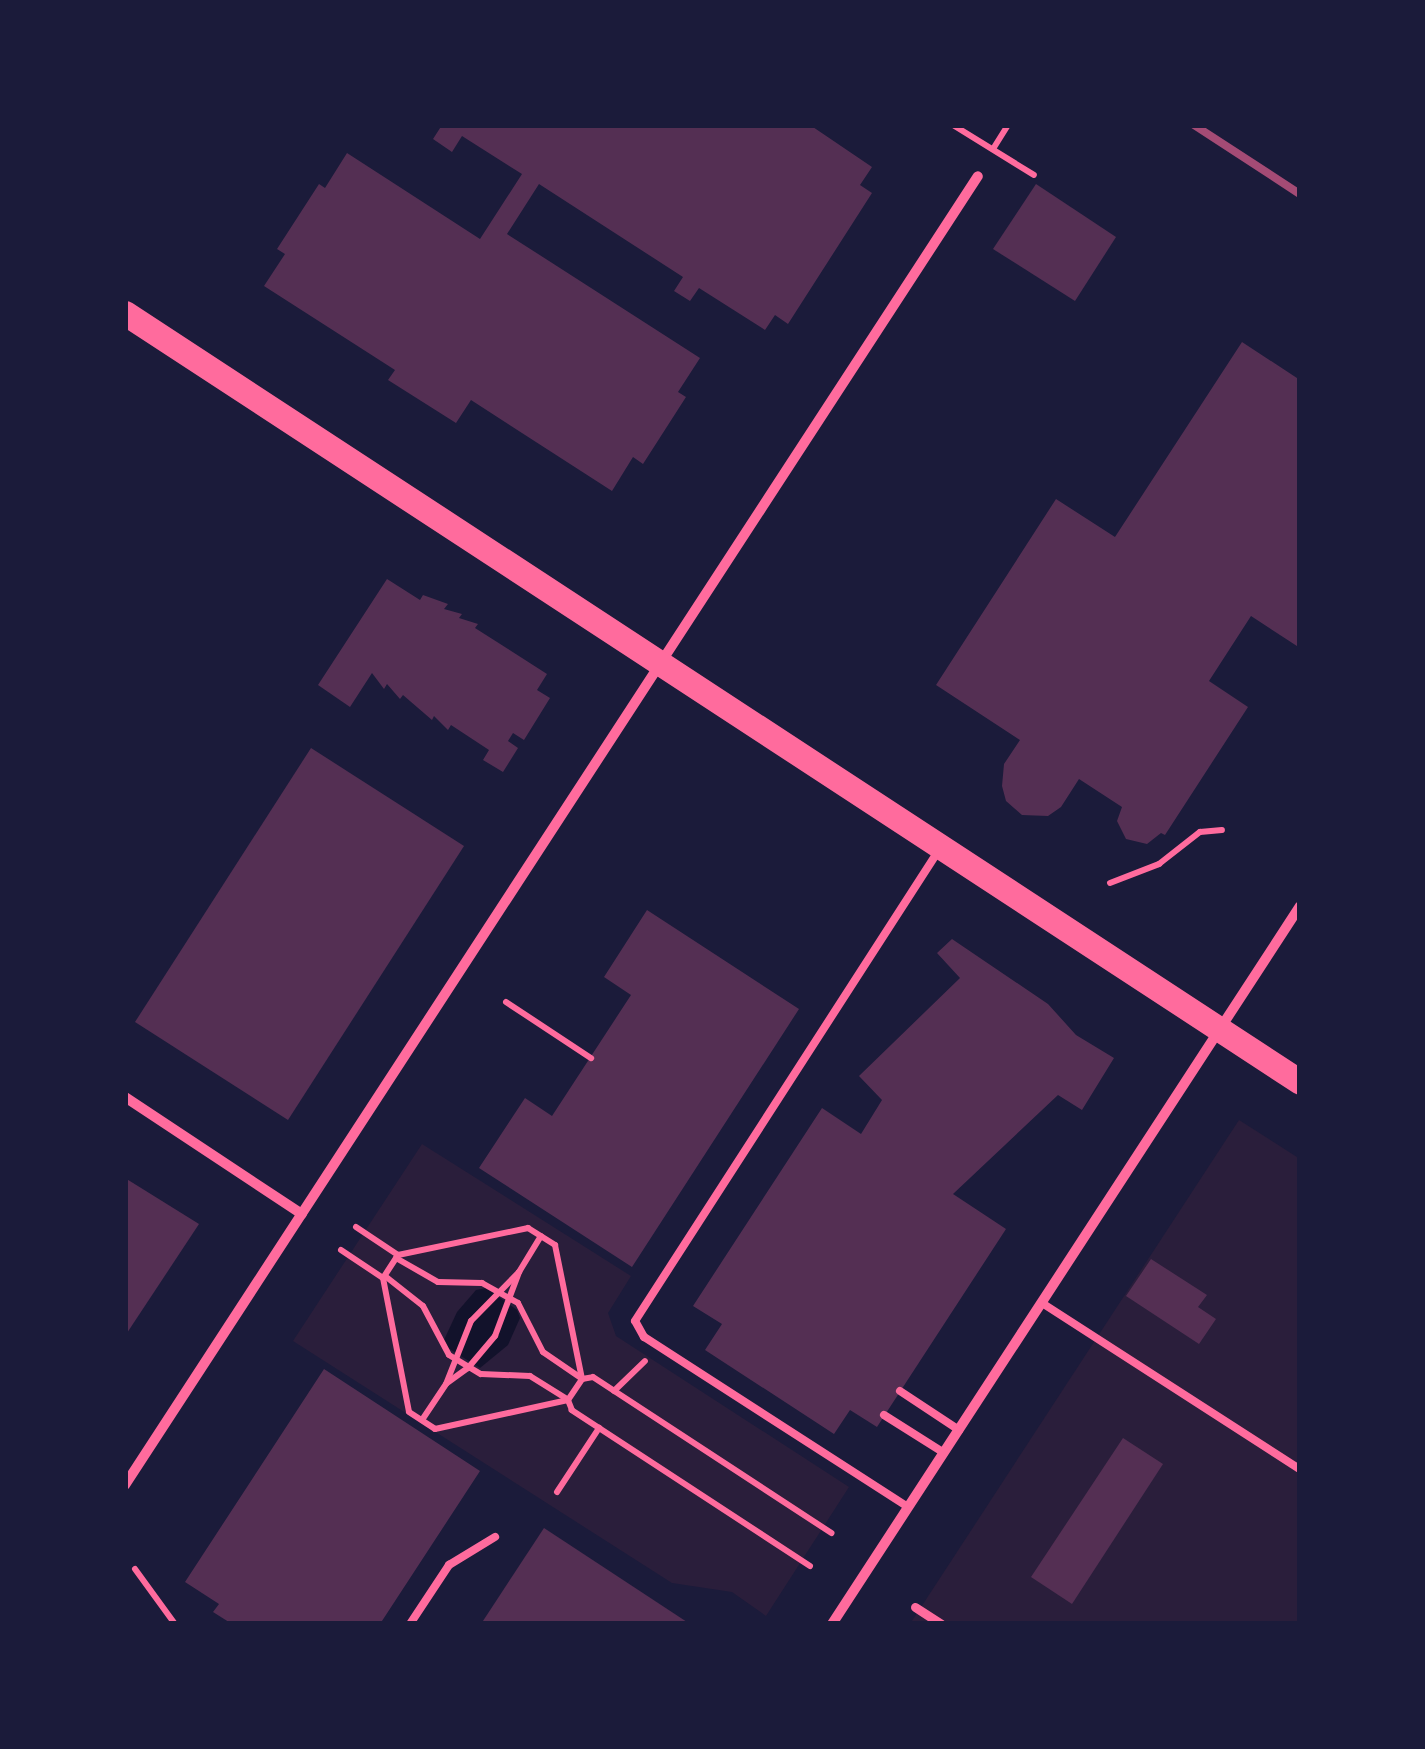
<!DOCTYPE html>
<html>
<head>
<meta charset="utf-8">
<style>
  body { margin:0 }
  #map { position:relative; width:1425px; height:1749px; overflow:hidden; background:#1b1b3a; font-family:Ubuntu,sans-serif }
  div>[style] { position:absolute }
  .green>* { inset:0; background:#2a1e3b }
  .water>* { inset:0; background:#12122b }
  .building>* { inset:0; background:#542f53 }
  .path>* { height:6px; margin:-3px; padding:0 3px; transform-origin:3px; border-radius:3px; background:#ff6b9d }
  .service>* { height:8px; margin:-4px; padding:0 4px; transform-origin:4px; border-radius:4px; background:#ff6b9d }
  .pedestrian>* { height:9px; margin:-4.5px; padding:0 4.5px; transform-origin:4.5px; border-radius:4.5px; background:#ff6b9d }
  .minor>* { height:10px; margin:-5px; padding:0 5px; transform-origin:5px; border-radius:5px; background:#ff6b9d }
  .primary>* { height:25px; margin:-12.5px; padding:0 12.5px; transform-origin:12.5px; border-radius:12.5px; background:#ff6b9d }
  .rail>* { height:8px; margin:-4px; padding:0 4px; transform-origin:4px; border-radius:4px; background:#a44b75 }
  span { translate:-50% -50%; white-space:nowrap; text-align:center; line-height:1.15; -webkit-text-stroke:8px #1b1b3a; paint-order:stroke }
  .frame { position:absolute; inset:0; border:128px solid #1b1b3a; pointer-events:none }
</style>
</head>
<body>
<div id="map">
  <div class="green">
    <i style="clip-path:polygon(1239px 1120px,1300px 1159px,1300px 1624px,910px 1624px)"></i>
    <i style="clip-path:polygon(422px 1144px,631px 1276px,608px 1313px,616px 1336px,849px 1487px,766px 1616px,732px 1592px,672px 1583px,293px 1341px)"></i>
  </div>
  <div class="water">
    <i style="clip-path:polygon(486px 1288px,517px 1310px,520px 1318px,508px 1345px,480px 1368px,448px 1348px,444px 1340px,457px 1312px,476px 1290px)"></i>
  </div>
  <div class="building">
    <i style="clip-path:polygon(442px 125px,810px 125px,872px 167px,860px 185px,872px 193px,788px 324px,775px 315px,765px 330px,699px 288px,690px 301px,674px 291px,683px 277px,539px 184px,507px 234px,700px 358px,678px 392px,686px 397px,643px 464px,633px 457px,612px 491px,471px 400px,456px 423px,388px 380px,395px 370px,264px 286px,285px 254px,277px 249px,319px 184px,325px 188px,347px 153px,480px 239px,522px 174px,462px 136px,452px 152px,433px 139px)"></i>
    <i style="clip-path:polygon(1036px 184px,1116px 237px,1075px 301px,993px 249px)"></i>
    <i style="clip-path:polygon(1242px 342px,1300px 380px,1300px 648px,1251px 616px,1209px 681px,1248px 707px,1165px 835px,1161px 833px,1147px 844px,1126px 839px,1117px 821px,1122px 807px,1079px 779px,1061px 807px,1048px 816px,1022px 815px,1006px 801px,1002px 786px,1004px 764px,1020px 740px,936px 685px,1056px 499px,1115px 537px)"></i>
    <i style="clip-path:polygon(387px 579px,420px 600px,423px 595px,448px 604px,444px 609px,462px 614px,459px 618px,478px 624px,475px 628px,547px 674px,537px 690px,550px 698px,524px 740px,513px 733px,508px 741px,518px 748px,503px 772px,483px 760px,489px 750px,451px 725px,448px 730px,434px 716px,432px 720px,403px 695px,400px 699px,387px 684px,384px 689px,372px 673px,350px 707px,318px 685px)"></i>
    <i style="clip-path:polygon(311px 748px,464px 846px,288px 1120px,135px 1022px)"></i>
    <i style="clip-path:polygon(647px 910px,799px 1009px,632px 1267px,479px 1168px,525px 1098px,552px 1116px,631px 995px,604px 977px)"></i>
    <i style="clip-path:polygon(952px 939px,1048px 1004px,1076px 1035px,1114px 1058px,1082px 1110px,1058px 1095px,953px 1194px,1006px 1229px,877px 1427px,850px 1410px,834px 1434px,705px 1350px,722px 1324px,693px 1306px,822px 1108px,861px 1134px,882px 1100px,859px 1076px,960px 978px,937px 953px)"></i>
    <i style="clip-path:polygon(125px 1178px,199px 1224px,125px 1336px)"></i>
    <i style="clip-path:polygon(1151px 1259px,1207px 1295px,1198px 1307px,1216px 1319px,1199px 1344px,1126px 1296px)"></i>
    <i style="clip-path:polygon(324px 1369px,480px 1471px,380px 1624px,232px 1624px,213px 1612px,219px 1604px,185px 1582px)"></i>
    <i style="clip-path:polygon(1123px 1438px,1163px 1464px,1072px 1604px,1031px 1577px)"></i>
    <i style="clip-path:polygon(544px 1528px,690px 1624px,481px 1624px)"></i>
  </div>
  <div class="path">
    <i style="left:953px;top:125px;width:95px;rotate:31.7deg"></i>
    <i style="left:993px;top:149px;width:28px;rotate:-58deg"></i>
    <i style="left:1110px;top:883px;width:53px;rotate:-21.2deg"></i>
    <i style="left:1159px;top:864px;width:52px;rotate:-38deg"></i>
    <i style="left:1200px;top:832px;width:22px;rotate:-5deg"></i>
    <i style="left:506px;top:1002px;width:102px;rotate:33.4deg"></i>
    <i style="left:356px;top:1227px;width:50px;rotate:33.7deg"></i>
    <i style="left:398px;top:1255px;width:133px;rotate:-11.7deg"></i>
    <i style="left:528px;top:1228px;width:32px;rotate:32deg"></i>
    <i style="left:555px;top:1245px;width:137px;rotate:78.6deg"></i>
    <i style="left:341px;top:1250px;width:50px;rotate:33.7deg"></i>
    <i style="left:398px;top:1255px;width:27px;rotate:123deg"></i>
    <i style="left:383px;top:1278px;width:136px;rotate:79deg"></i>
    <i style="left:409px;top:1412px;width:31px;rotate:33deg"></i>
    <i style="left:435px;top:1429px;width:136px;rotate:-12.3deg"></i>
    <i style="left:396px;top:1258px;width:48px;rotate:29.7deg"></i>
    <i style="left:438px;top:1282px;width:44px;rotate:1.3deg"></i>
    <i style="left:482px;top:1283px;width:41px;rotate:29.1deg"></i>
    <i style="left:518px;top:1303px;width:55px;rotate:63deg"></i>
    <i style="left:543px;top:1352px;width:46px;rotate:34.4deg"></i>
    <i style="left:385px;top:1276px;width:48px;rotate:38.3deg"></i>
    <i style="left:423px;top:1306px;width:55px;rotate:62deg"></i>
    <i style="left:449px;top:1355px;width:37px;rotate:31deg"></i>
    <i style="left:481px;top:1374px;width:49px;rotate:2.3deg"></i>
    <i style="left:530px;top:1376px;width:44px;rotate:31.9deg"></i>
    <i style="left:447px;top:1383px;width:26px;rotate:-36deg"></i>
    <i style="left:468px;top:1368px;width:42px;rotate:-49.8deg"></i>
    <i style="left:495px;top:1336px;width:68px;rotate:-69.4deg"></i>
    <i style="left:519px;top:1272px;width:42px;rotate:-58.6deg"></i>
    <i style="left:614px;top:1391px;width:43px;rotate:-44.1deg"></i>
    <i style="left:422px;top:1420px;width:43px;rotate:-56.3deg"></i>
    <i style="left:446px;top:1384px;width:68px;rotate:-68.4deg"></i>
    <i style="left:471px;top:1321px;width:69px;rotate:-45.6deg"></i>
    <i style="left:557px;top:1492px;width:77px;rotate:-56.7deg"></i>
    <i style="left:810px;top:1566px;width:285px;rotate:-146.8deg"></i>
    <i style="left:572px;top:1410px;width:11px;rotate:-112deg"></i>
    <i style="left:568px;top:1400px;width:25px;rotate:-56deg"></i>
    <i style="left:582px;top:1379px;width:11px;rotate:-10deg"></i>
    <i style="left:593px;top:1377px;width:285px;rotate:33.2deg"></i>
    <i style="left:135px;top:1569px;width:68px;rotate:54deg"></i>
  </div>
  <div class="service">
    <i style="left:1042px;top:1303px;width:307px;rotate:32.8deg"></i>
    <i style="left:900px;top:1391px;width:71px;rotate:33.5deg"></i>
    <i style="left:884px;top:1415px;width:71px;rotate:32.3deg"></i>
    <i style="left:908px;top:1507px;width:314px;rotate:-147.2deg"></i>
    <i style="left:644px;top:1337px;width:18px;rotate:-119deg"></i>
    <i style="left:635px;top:1321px;width:557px;rotate:-57.17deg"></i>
    <i style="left:410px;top:1624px;width:71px;rotate:-56.5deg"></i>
    <i style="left:449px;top:1565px;width:54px;rotate:-31.3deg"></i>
  </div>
  <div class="pedestrian">
    <i style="left:915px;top:1607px;width:31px;rotate:33deg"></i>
  </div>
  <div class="minor">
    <i style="left:125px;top:1097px;width:212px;rotate:33.5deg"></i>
    <i style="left:125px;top:1485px;width:1562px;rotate:-56.91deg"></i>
    <i style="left:832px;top:1624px;width:857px;rotate:-56.9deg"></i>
  </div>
  <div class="primary">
    <i style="left:125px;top:313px;width:1404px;rotate:33.2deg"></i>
  </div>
  <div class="rail">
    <i style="left:1194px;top:125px;width:126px;rotate:33.1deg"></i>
  </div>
  <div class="frame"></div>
</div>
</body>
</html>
